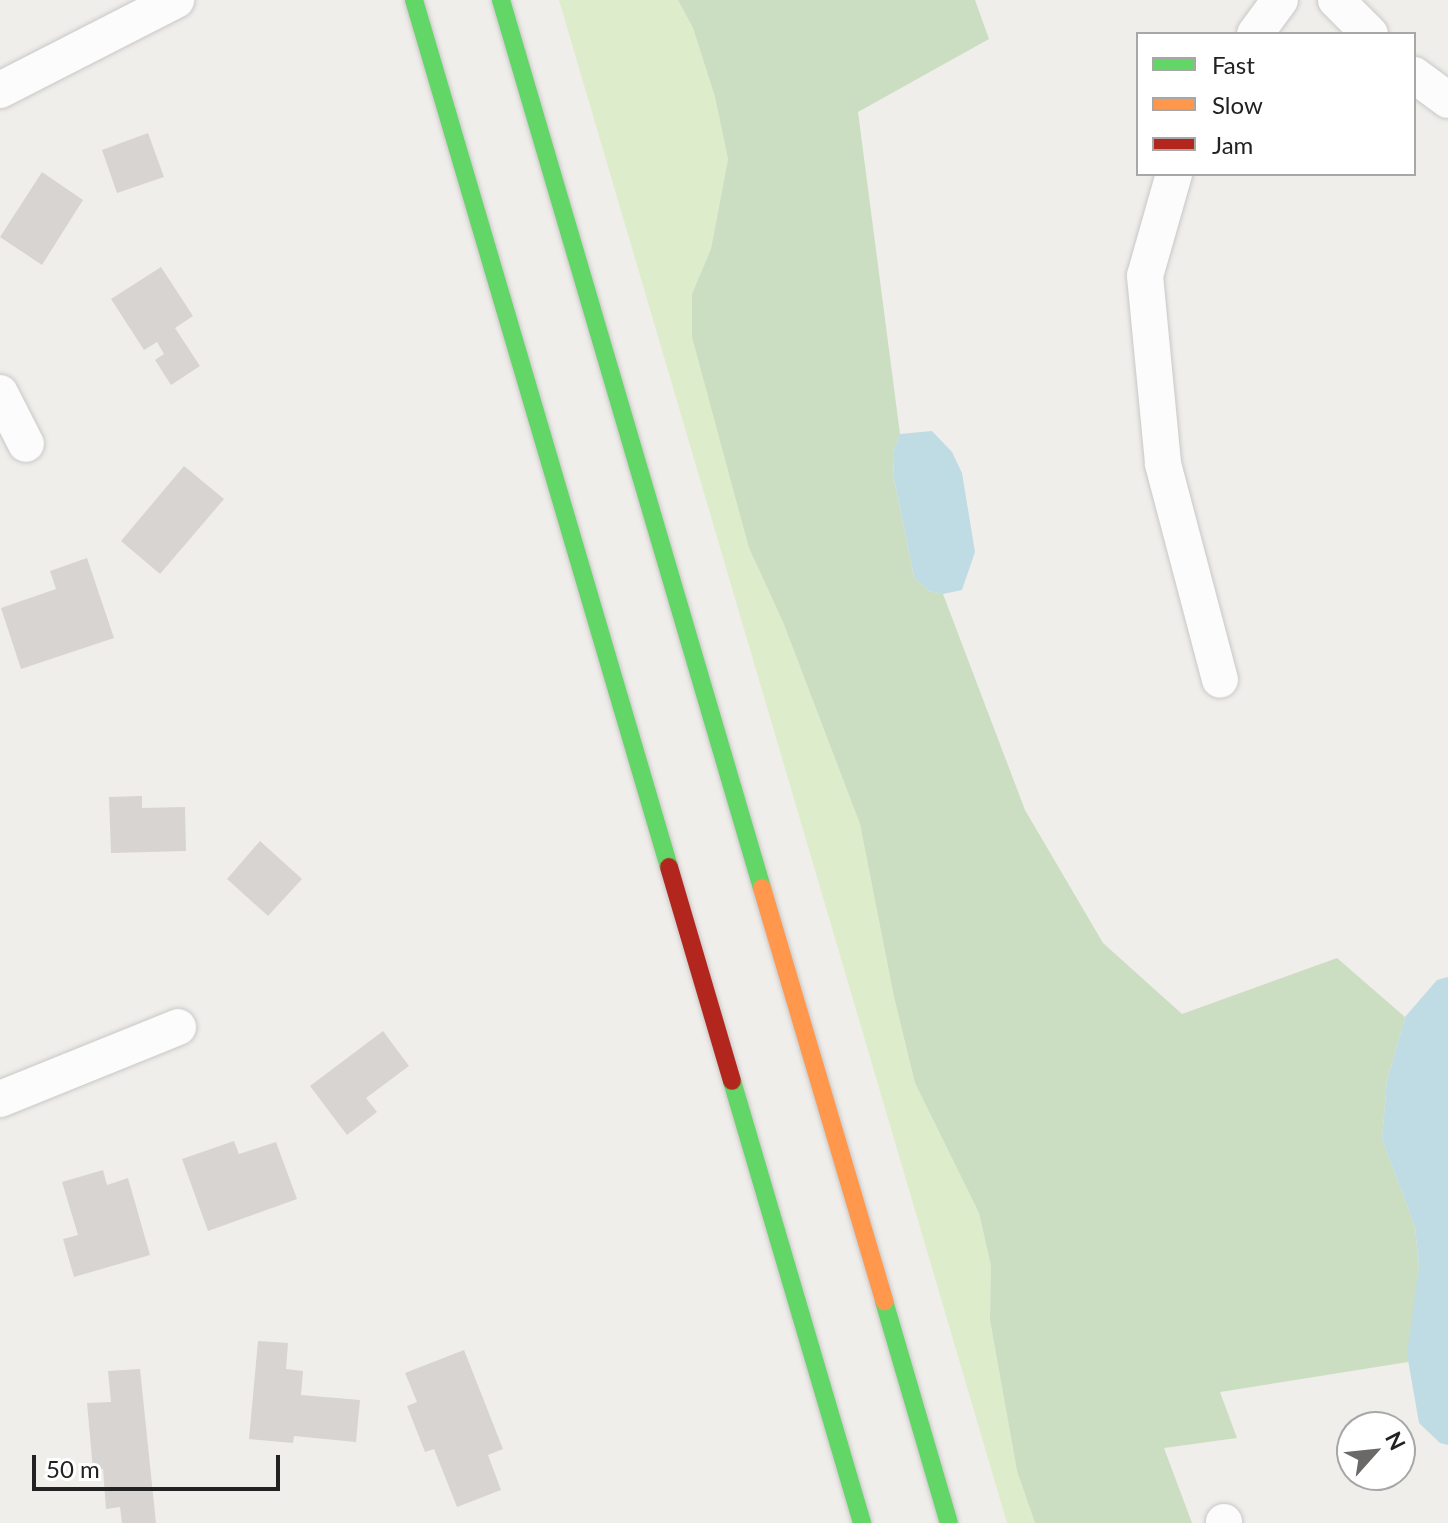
<!DOCTYPE html>
<html>
<head>
<meta charset="utf-8">
<style>
  body { margin:0 }
  #map { position:relative; width:1448px; height:1523px; overflow:hidden; background:#f0eeeb; font-family:Lato,sans-serif }
  div>[style] { position:absolute }
  .grass>* { inset:0; background:#ddeccb }
  .forest>* { inset:0; background:#cbdec1 }
  .water>* { inset:0; background:#bfdbe3 }
  .building>* { inset:0; background:#d7d4d2 }
  .roads { filter:drop-shadow(0 0 2px #c9c8c7) drop-shadow(0 0 2px #c9c8c7) }
  .street>* { height:36px; margin:-18px; padding:0 18px; transform-origin:18px; border-radius:18px; background:#fdfcfc }
  .fast>* { height:18px; margin:-9px; padding:0 9px; transform-origin:9px; border-radius:9px; background:#63d668 }
  .slow>* { height:18px; margin:-9px; padding:0 9px; transform-origin:9px; border-radius:9px; background:#ff974d }
  .jam>* { height:18px; margin:-9px; padding:0 9px; transform-origin:9px; border-radius:9px; background:#b3261e }
  span { translate:-50% -50%; white-space:nowrap; text-align:center; line-height:1.15; -webkit-text-stroke:6px #fff; paint-order:stroke }
  .legend { position:absolute; left:1136px; top:32px; width:280px; height:144px; box-sizing:border-box; background:#fff; border:2px solid #a7a7a7; margin:0; padding:10px 14px; list-style:none; font-size:24px; color:#222 }
  .legend li { display:flex; align-items:center; gap:16px; height:40px }
  .legend b { width:40px; border:2px solid #a7a7a7 }
  .north { position:absolute; left:1336px; top:1411px; width:80px; height:80px; box-sizing:border-box; background:#fff; border:2px solid #a7a7a7; border-radius:50%; rotate:63deg; font-size:22px; font-weight:700; line-height:32px; text-align:center; color:#222 }
  .north::after { content:''; display:block; margin:auto; width:28px; height:36px; background:#6a6968; clip-path:polygon(50% 0,100% 100%,50% 72%,0 100%) }
  .scale { position:absolute; left:32px; top:1455px; width:248px; height:36px; box-sizing:border-box; border:4px solid #222; border-top:0; padding-left:10px; font-size:24px; line-height:28px; white-space:nowrap; color:#222; -webkit-text-stroke:6px #fff; paint-order:stroke }
</style>
</head>
<body>
<div id="map">
  <div class="grass">
    <i style="clip-path:polygon(559px 0,678px 0,693px 28px,715px 97px,728px 159px,711px 249px,692px 294px,727px 459px,749px 548px,783px 622px,860px 824px,894px 997px,915px 1083px,979px 1213px,991px 1266px,990px 1320px,1017px 1471px,1035px 1523px,1007px 1523px)"></i>
  </div>
  <div class="forest">
    <i style="clip-path:polygon(678px 0,975px 0,989px 39px,858px 112px,900px 434px,893px 453px,894px 479px,914px 577px,929px 591px,943px 594px,1025px 810px,1103px 943px,1182px 1014px,1337px 958px,1405px 1017px,1387px 1081px,1382px 1139px,1415px 1227px,1419px 1266px,1408px 1362px,1220px 1392px,1237px 1438px,1164px 1448px,1192px 1523px,1035px 1523px,1017px 1471px,990px 1320px,991px 1266px,979px 1213px,915px 1083px,894px 997px,860px 824px,783px 622px,749px 548px,692px 337px,692px 294px,711px 249px,728px 159px,715px 97px,693px 28px)"></i>
  </div>
  <div class="water">
    <i style="clip-path:polygon(932px 431px,952px 452px,962px 473px,975px 552px,962px 590px,943px 594px,929px 591px,914px 577px,894px 479px,893px 453px,900px 434px)"></i>
    <i style="clip-path:polygon(1448px 977px,1448px 1445px,1440px 1443px,1419px 1423px,1407px 1354px,1419px 1266px,1415px 1227px,1382px 1139px,1387px 1081px,1405px 1017px,1437px 980px)"></i>
  </div>
  <div class="building">
    <i style="clip-path:polygon(148px 133px,164px 177px,117px 193px,102px 150px)"></i>
    <i style="clip-path:polygon(42px 172px,83px 200px,42px 265px,0 237px)"></i>
    <i style="clip-path:polygon(161px 267px,193px 316px,175px 328px,200px 366px,171px 385px,155px 360px,164px 354px,157px 342px,144px 350px,111px 299px)"></i>
    <i style="clip-path:polygon(184px 466px,224px 499px,160px 574px,121px 541px)"></i>
    <i style="clip-path:polygon(87px 558px,114px 638px,21px 669px,1px 608px,56px 589px,50px 571px)"></i>
    <i style="clip-path:polygon(142px 796px,142px 808px,185px 807px,186px 851px,111px 853px,109px 797px)"></i>
    <i style="clip-path:polygon(260px 841px,302px 879px,268px 916px,227px 879px)"></i>
    <i style="clip-path:polygon(383px 1031px,409px 1066px,366px 1098px,377px 1112px,347px 1135px,310px 1086px)"></i>
    <i style="clip-path:polygon(234px 1141px,239px 1154px,276px 1142px,297px 1199px,208px 1231px,182px 1159px)"></i>
    <i style="clip-path:polygon(103px 1170px,107px 1185px,128px 1178px,150px 1255px,74px 1277px,63px 1239px,78px 1235px,62px 1182px)"></i>
    <i style="clip-path:polygon(258px 1341px,288px 1343px,286px 1369px,303px 1371px,301px 1395px,360px 1400px,356px 1442px,294px 1436px,293px 1443px,249px 1439px)"></i>
    <i style="clip-path:polygon(464px 1350px,503px 1449px,488px 1455px,501px 1490px,457px 1507px,434px 1449px,425px 1452px,407px 1406px,417px 1402px,405px 1373px)"></i>
    <i style="clip-path:polygon(140px 1369px,156px 1523px,122px 1523px,120px 1507px,106px 1509px,103px 1469px,93px 1470px,87px 1403px,111px 1402px,108px 1371px)"></i>
  </div>
  <div class="roads">
    <div class="street">
      <i style="left:1336px;top:0;width:48px;rotate:45deg"></i>
      <i style="left:1255px;top:34px;width:42px;rotate:-53.7deg"></i>
      <i style="left:1414px;top:75px;width:42px;rotate:36.3deg"></i>
      <i style="left:0;top:90px;width:198px;rotate:-27.1deg"></i>
      <i style="left:1174px;top:174px;width:106px;rotate:105.9deg"></i>
      <i style="left:1145px;top:276px;width:189px;rotate:84.5deg"></i>
      <i style="left:1163px;top:464px;width:223px;rotate:75.2deg"></i>
      <i style="left:0;top:393px;width:57px;rotate:63deg"></i>
      <i style="left:0;top:1099px;width:192px;rotate:-22deg"></i>
      <i style="left:1224px;top:1522px;width:1px;rotate:90deg"></i>
    </div>
    <div class="fast">
      <i style="left:414px;top:0;width:904px;rotate:73.61deg"></i>
      <i style="left:501px;top:0;width:926px;rotate:73.62deg"></i>
      <i style="left:732px;top:1081px;width:461px;rotate:73.6deg"></i>
      <i style="left:884px;top:1301px;width:231px;rotate:73.7deg"></i>
    </div>
    <div class="slow">
      <i style="left:762px;top:888px;width:431px;rotate:73.5deg"></i>
    </div>
    <div class="jam">
      <i style="left:669px;top:867px;width:223px;rotate:73.6deg"></i>
    </div>
  </div>
  <ul class="legend">
  <li><b style="height:10px;background:#63d668"></b>Fast</li>
  <li><b style="height:10px;background:#ff974d"></b>Slow</li>
  <li><b style="height:10px;background:#b3261e"></b>Jam</li>
  </ul>
  <div class="north">N</div>
  <div class="scale">50 m</div>
</div>
</body>
</html>
